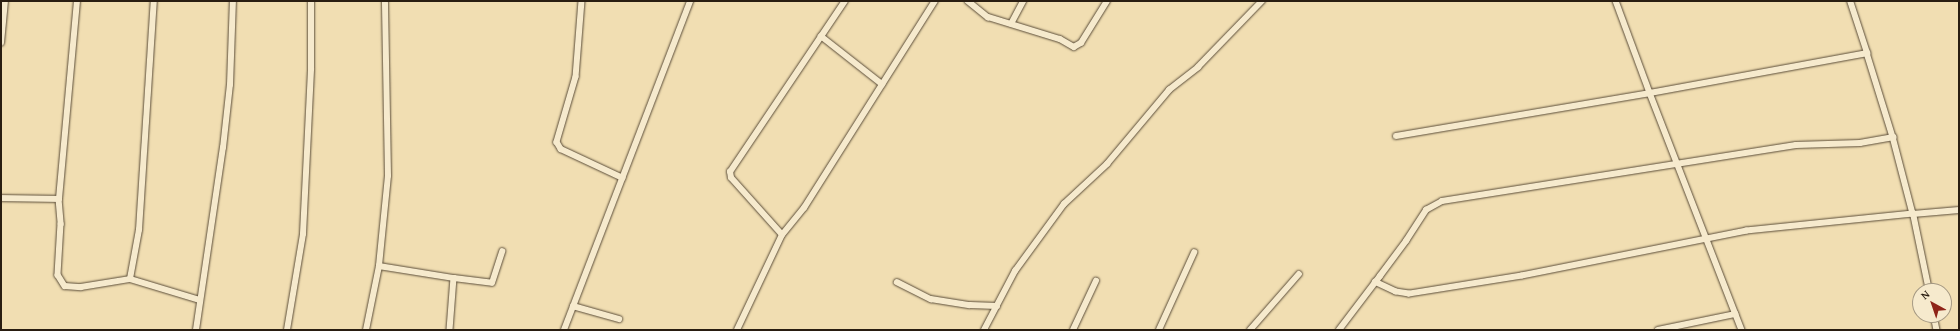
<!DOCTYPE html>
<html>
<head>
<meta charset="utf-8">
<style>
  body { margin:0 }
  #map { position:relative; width:1960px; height:331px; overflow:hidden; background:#f1deb2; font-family:"Gentium Book Plus",serif }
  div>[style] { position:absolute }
  .roads { filter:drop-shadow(0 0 1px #5b4d39) drop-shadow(0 0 1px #5b4d39) }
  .street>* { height:5.5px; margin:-2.75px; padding:0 2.75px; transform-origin:2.75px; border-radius:2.75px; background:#f6eacd }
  span { translate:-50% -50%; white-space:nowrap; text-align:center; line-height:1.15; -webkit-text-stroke:3px #f6eacd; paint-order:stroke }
  .frame { position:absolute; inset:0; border:2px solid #291d11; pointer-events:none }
  .north { position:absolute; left:1912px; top:283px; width:40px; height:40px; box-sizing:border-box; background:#f6eacd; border:1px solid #a49882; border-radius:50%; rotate:320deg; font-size:11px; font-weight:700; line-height:16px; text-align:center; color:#291d11 }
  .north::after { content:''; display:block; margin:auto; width:14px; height:18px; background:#8f2418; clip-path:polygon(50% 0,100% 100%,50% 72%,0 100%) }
</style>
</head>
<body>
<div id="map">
  <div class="roads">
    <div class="street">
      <i style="left:582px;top:1px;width:76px;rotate:94.5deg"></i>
      <i style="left:576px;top:77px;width:68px;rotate:106.3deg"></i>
      <i style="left:557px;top:142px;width:8px;rotate:60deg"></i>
      <i style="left:561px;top:149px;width:68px;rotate:25.1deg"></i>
      <i style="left:968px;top:1px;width:26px;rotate:39deg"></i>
      <i style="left:988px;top:17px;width:75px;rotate:17deg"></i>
      <i style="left:1060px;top:39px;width:16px;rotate:30deg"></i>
      <i style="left:1074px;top:47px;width:8px;rotate:-30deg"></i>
      <i style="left:1081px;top:43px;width:49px;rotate:-58.2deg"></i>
      <i style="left:1616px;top:1px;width:98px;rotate:69.7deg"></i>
      <i style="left:1650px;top:93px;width:221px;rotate:-10.4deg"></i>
      <i style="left:1867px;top:53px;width:55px;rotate:-108.1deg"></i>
      <i style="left:1011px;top:24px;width:26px;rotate:-62deg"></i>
      <i style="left:821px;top:36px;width:78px;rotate:38.2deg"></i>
      <i style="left:1px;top:43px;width:42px;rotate:-84.6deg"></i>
      <i style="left:1867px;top:53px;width:88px;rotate:72.8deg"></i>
      <i style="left:1396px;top:136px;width:258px;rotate:-9.6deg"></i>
      <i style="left:1650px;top:93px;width:254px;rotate:68.8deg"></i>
      <i style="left:1px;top:198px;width:58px;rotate:1deg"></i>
      <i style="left:59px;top:199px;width:199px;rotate:-84.8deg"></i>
      <i style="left:59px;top:199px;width:25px;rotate:85deg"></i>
      <i style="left:61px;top:224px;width:51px;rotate:93.4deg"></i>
      <i style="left:58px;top:275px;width:13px;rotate:58deg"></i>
      <i style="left:65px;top:286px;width:16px;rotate:4deg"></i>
      <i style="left:81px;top:287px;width:50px;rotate:-9.3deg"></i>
      <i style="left:130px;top:279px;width:73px;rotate:16.7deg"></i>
      <i style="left:782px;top:235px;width:76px;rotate:-131.8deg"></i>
      <i style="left:731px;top:178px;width:6px;rotate:-99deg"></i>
      <i style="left:730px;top:172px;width:206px;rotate:-56.1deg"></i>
      <i style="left:379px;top:266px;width:76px;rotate:9.1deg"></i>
      <i style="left:454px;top:278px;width:52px;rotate:94.4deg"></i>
      <i style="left:454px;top:278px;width:38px;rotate:7deg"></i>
      <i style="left:492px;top:283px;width:33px;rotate:-72deg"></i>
      <i style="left:130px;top:279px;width:50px;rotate:-79.6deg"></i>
      <i style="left:139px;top:230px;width:229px;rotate:-86.3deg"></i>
      <i style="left:897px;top:282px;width:38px;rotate:27deg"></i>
      <i style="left:931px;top:299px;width:39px;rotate:9deg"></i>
      <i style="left:970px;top:305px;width:27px;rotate:2deg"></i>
      <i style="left:1929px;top:291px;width:79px;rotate:-101.7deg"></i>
      <i style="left:1913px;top:214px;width:46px;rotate:-5deg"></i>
      <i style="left:573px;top:306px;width:48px;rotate:15.8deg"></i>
      <i style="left:1934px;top:315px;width:15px;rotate:79deg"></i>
      <i style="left:196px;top:330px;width:184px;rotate:-81.6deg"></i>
      <i style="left:223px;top:148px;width:63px;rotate:-83.7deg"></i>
      <i style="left:230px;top:85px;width:84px;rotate:-88deg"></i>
      <i style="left:287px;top:330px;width:97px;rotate:-80.5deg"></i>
      <i style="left:303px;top:234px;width:165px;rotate:-87.2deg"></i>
      <i style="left:311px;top:69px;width:68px;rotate:-90deg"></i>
      <i style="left:366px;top:330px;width:65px;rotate:-78.5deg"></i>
      <i style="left:379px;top:266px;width:90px;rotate:-84.3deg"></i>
      <i style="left:388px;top:176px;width:175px;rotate:-91deg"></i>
      <i style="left:564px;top:330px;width:352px;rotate:-69deg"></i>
      <i style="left:737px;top:330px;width:105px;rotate:-64.7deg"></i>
      <i style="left:782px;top:235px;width:35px;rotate:-51deg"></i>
      <i style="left:804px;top:208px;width:245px;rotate:-57.7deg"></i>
      <i style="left:984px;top:330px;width:67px;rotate:-62.3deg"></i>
      <i style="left:1015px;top:271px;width:83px;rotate:-53.8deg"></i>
      <i style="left:1064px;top:204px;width:59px;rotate:-42.9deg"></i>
      <i style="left:1107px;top:164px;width:97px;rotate:-50deg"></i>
      <i style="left:1169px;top:90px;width:37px;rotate:-38deg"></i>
      <i style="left:1198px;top:67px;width:92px;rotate:-45.9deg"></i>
      <i style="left:1073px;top:330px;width:54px;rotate:-64.9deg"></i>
      <i style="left:1159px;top:330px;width:85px;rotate:-65.6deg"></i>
      <i style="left:1250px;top:330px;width:74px;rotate:-48.8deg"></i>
      <i style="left:1339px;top:330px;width:68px;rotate:-52.8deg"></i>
      <i style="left:1380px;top:276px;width:44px;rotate:-53.4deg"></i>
      <i style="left:1406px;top:241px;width:37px;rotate:-57deg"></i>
      <i style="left:1426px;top:210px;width:18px;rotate:-29deg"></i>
      <i style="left:1442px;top:201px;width:358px;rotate:-9deg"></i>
      <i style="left:1796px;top:145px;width:64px;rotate:-1.8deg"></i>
      <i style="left:1860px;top:143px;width:34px;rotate:-10deg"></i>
      <i style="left:1893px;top:137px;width:80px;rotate:75.4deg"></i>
      <i style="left:1913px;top:214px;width:167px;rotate:174.2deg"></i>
      <i style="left:1747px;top:231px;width:229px;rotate:168.7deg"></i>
      <i style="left:1522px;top:276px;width:114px;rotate:170.9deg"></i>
      <i style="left:1409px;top:294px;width:13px;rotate:-171deg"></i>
      <i style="left:1396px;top:292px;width:23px;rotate:-155deg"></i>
      <i style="left:1658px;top:330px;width:79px;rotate:-11.7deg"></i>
    </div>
  </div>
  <div class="frame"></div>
  <div class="north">N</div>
</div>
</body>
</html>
